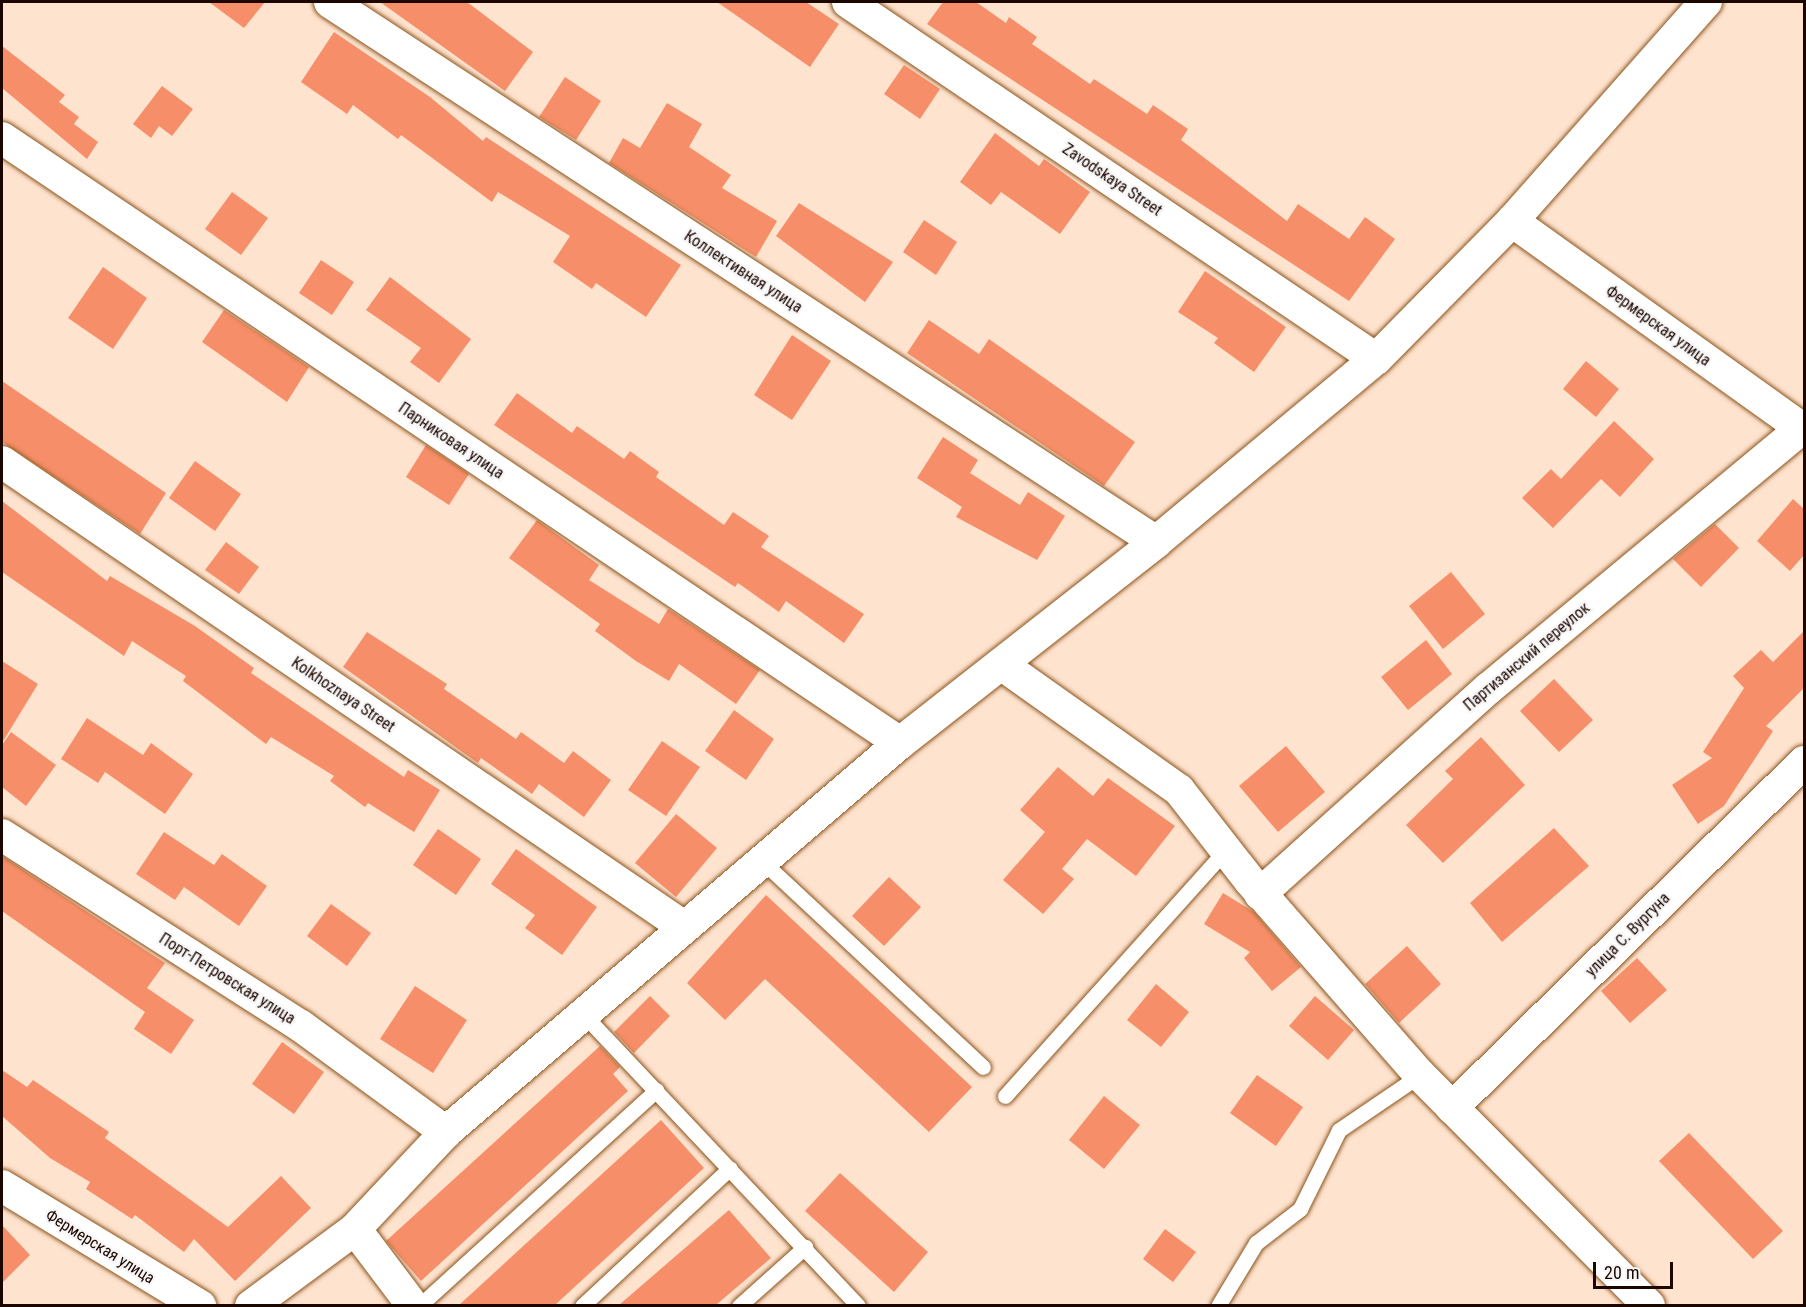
<!DOCTYPE html>
<html>
<head>
<meta charset="utf-8">
<style>
  body { margin:0 }
  #map { position:relative; width:1806px; height:1307px; overflow:hidden; background:#fee3ce; font-family:"Roboto Condensed",sans-serif }
  div>[style] { position:absolute }
  .building>* { inset:0; background:#f68f69 }
  .roads { filter:drop-shadow(0 0 2px #8c531a) drop-shadow(0 0 2px #8c531a) }
  .service>* { height:15px; margin:-7.5px; padding:0 7.5px; transform-origin:7.5px; border-radius:7.5px; background:#fff }
  .minor>* { height:32px; margin:-16px; padding:0 16px; transform-origin:16px; border-radius:16px; background:#fff }
  span { translate:-50% -50%; white-space:nowrap; text-align:center; line-height:1.15; -webkit-text-stroke:4.5px #f6f6f6; paint-order:stroke }
  .street-label { font-size:16px; color:#1c0600 }
  .frame { position:absolute; inset:0; border:3px solid #1c0600; pointer-events:none }
  .scale { position:absolute; left:1593px; top:1262px; width:80px; height:27px; box-sizing:border-box; border:3px solid #1c0600; border-top:0; padding-left:8px; font-size:18px; line-height:21px; white-space:nowrap; color:#1c0600; -webkit-text-stroke:4px #f6f6f6; paint-order:stroke }
</style>
</head>
<body>
<div id="map">
  <div class="building">
    <i style="clip-path:polygon(209px 2px,265px 2px,244px 28px)"></i>
    <i style="clip-path:polygon(380px 2px,467px 2px,533px 52px,505px 91px)"></i>
    <i style="clip-path:polygon(717px 2px,806px 2px,839px 24px,810px 67px)"></i>
    <i style="clip-path:polygon(943px 2px,976px 2px,1006px 23px,1009px 17px,1037px 37px,1032px 44px,1090px 84px,1094px 79px,1147px 114px,1153px 105px,1188px 129px,1181px 140px,1287px 221px,1298px 204px,1349px 239px,1365px 217px,1395px 239px,1349px 301px,927px 24px)"></i>
    <i style="clip-path:polygon(334px 32px,430px 97px,483px 141px,486px 137px,681px 265px,646px 317px,596px 283px,592px 289px,553px 262px,570px 236px,498px 192px,492px 202px,401px 135px,398px 139px,353px 105px,347px 114px,301px 82px)"></i>
    <i style="clip-path:polygon(2px 46px,65px 95px,59px 102px,79px 117px,74px 124px,98px 142px,87px 159px,2px 88px)"></i>
    <i style="clip-path:polygon(904px 65px,940px 89px,920px 119px,884px 94px)"></i>
    <i style="clip-path:polygon(565px 77px,601px 101px,576px 140px,539px 117px)"></i>
    <i style="clip-path:polygon(162px 86px,193px 109px,172px 136px,159px 126px,151px 138px,133px 124px)"></i>
    <i style="clip-path:polygon(667px 103px,702px 124px,689px 147px,731px 175px,722px 188px,777px 221px,756px 257px,609px 163px,623px 138px,640px 148px)"></i>
    <i style="clip-path:polygon(995px 133px,1039px 166px,1044px 159px,1090px 192px,1060px 234px,1001px 192px,991px 205px,960px 182px)"></i>
    <i style="clip-path:polygon(232px 192px,268px 218px,241px 255px,205px 229px)"></i>
    <i style="clip-path:polygon(799px 203px,893px 262px,865px 302px,776px 236px)"></i>
    <i style="clip-path:polygon(924px 220px,957px 242px,936px 275px,903px 252px)"></i>
    <i style="clip-path:polygon(321px 260px,354px 282px,332px 315px,299px 293px)"></i>
    <i style="clip-path:polygon(103px 267px,147px 298px,113px 349px,68px 318px)"></i>
    <i style="clip-path:polygon(1205px 271px,1286px 327px,1254px 372px,1214px 343px,1218px 338px,1178px 312px)"></i>
    <i style="clip-path:polygon(390px 277px,471px 339px,439px 383px,410px 362px,421px 348px,366px 310px)"></i>
    <i style="clip-path:polygon(224px 310px,309px 367px,287px 402px,202px 342px)"></i>
    <i style="clip-path:polygon(929px 320px,979px 354px,989px 339px,1135px 442px,1104px 486px,907px 353px)"></i>
    <i style="clip-path:polygon(792px 335px,831px 361px,792px 420px,754px 395px)"></i>
    <i style="clip-path:polygon(1586px 361px,1619px 389px,1596px 417px,1563px 389px)"></i>
    <i style="clip-path:polygon(2px 381px,166px 493px,140px 534px,2px 442px)"></i>
    <i style="clip-path:polygon(517px 393px,572px 433px,577px 426px,624px 459px,630px 451px,659px 472px,656px 477px,724px 525px,733px 512px,769px 536px,761px 547px,864px 614px,844px 643px,786px 601px,779px 612px,738px 583px,735px 587px,494px 425px)"></i>
    <i style="clip-path:polygon(1614px 421px,1654px 459px,1620px 497px,1601px 479px,1553px 528px,1522px 498px,1551px 469px,1561px 479px)"></i>
    <i style="clip-path:polygon(943px 437px,978px 460px,970px 473px,1020px 505px,1028px 492px,1065px 516px,1037px 560px,956px 517px,962px 507px,917px 478px)"></i>
    <i style="clip-path:polygon(426px 445px,469px 474px,449px 505px,406px 477px)"></i>
    <i style="clip-path:polygon(195px 461px,241px 494px,215px 531px,169px 498px)"></i>
    <i style="clip-path:polygon(1793px 499px,1804px 509px,1804px 555px,1790px 571px,1757px 541px)"></i>
    <i style="clip-path:polygon(2px 501px,107px 581px,110px 576px,195px 626px,254px 668px,251px 673px,404px 777px,408px 770px,440px 790px,414px 832px,368px 803px,365px 807px,330px 781px,334px 776px,271px 737px,266px 744px,183px 681px,186px 676px,132px 641px,124px 656px,2px 572px)"></i>
    <i style="clip-path:polygon(537px 520px,599px 565px,589px 580px,659px 624px,668px 609px,760px 670px,736px 704px,679px 664px,669px 681px,636px 661px,595px 631px,600px 624px,509px 558px)"></i>
    <i style="clip-path:polygon(1715px 524px,1739px 548px,1701px 587px,1673px 559px)"></i>
    <i style="clip-path:polygon(226px 542px,259px 567px,239px 594px,205px 570px)"></i>
    <i style="clip-path:polygon(1451px 572px,1485px 614px,1443px 649px,1409px 606px)"></i>
    <i style="clip-path:polygon(1804px 631px,1804px 688px,1766px 726px,1773px 731px,1724px 806px,1698px 824px,1672px 785px,1712px 758px,1703px 752px,1744px 688px,1733px 676px,1761px 650px,1773px 662px)"></i>
    <i style="clip-path:polygon(367px 632px,447px 684px,444px 689px,516px 739px,521px 732px,564px 763px,573px 751px,611px 780px,584px 817px,539px 784px,532px 794px,481px 758px,478px 763px,343px 667px)"></i>
    <i style="clip-path:polygon(1426px 640px,1452px 674px,1408px 710px,1381px 677px)"></i>
    <i style="clip-path:polygon(2px 661px,38px 684px,2px 743px)"></i>
    <i style="clip-path:polygon(1554px 679px,1593px 720px,1559px 752px,1520px 711px)"></i>
    <i style="clip-path:polygon(734px 710px,774px 739px,746px 780px,705px 751px)"></i>
    <i style="clip-path:polygon(87px 718px,143px 755px,151px 743px,193px 774px,165px 814px,105px 772px,98px 783px,61px 759px)"></i>
    <i style="clip-path:polygon(11px 732px,56px 765px,26px 806px,2px 787px,2px 745px)"></i>
    <i style="clip-path:polygon(1481px 737px,1525px 785px,1443px 863px,1406px 825px,1453px 779px,1445px 771px)"></i>
    <i style="clip-path:polygon(662px 741px,700px 767px,666px 816px,628px 790px)"></i>
    <i style="clip-path:polygon(1286px 746px,1325px 792px,1278px 832px,1239px 786px)"></i>
    <i style="clip-path:polygon(1058px 767px,1093px 796px,1108px 778px,1175px 826px,1136px 876px,1087px 839px,1062px 869px,1074px 879px,1043px 914px,1003px 880px,1045px 832px,1020px 810px)"></i>
    <i style="clip-path:polygon(676px 814px,717px 848px,676px 897px,635px 863px)"></i>
    <i style="clip-path:polygon(1554px 828px,1589px 866px,1502px 942px,1470px 903px)"></i>
    <i style="clip-path:polygon(438px 829px,481px 859px,456px 895px,413px 865px)"></i>
    <i style="clip-path:polygon(164px 832px,214px 865px,222px 854px,267px 886px,239px 926px,184px 887px,175px 900px,136px 874px)"></i>
    <i style="clip-path:polygon(516px 849px,597px 907px,562px 955px,525px 928px,535px 915px,491px 884px)"></i>
    <i style="clip-path:polygon(2px 856px,165px 963px,147px 988px,194px 1020px,171px 1054px,134px 1029px,145px 1012px,2px 911px)"></i>
    <i style="clip-path:polygon(889px 877px,921px 907px,884px 946px,852px 916px)"></i>
    <i style="clip-path:polygon(1223px 893px,1254px 912px,1301px 967px,1272px 991px,1244px 958px,1250px 952px,1204px 924px)"></i>
    <i style="clip-path:polygon(766px 895px,972px 1087px,929px 1132px,765px 979px,725px 1020px,687px 983px)"></i>
    <i style="clip-path:polygon(331px 904px,371px 933px,347px 966px,307px 936px)"></i>
    <i style="clip-path:polygon(1407px 946px,1441px 984px,1399px 1023px,1365px 984px)"></i>
    <i style="clip-path:polygon(1637px 958px,1667px 990px,1630px 1023px,1601px 991px)"></i>
    <i style="clip-path:polygon(1156px 984px,1189px 1012px,1161px 1047px,1127px 1020px)"></i>
    <i style="clip-path:polygon(415px 986px,467px 1020px,433px 1073px,380px 1039px)"></i>
    <i style="clip-path:polygon(650px 996px,670px 1016px,634px 1053px,614px 1032px)"></i>
    <i style="clip-path:polygon(1315px 996px,1354px 1030px,1328px 1060px,1289px 1026px)"></i>
    <i style="clip-path:polygon(282px 1042px,324px 1072px,294px 1114px,252px 1084px)"></i>
    <i style="clip-path:polygon(600px 1046px,620px 1067px,613px 1074px,628px 1091px,421px 1281px,386px 1241px)"></i>
    <i style="clip-path:polygon(2px 1070px,27px 1087px,33px 1080px,109px 1132px,105px 1138px,228px 1227px,281px 1176px,311px 1208px,235px 1281px,194px 1239px,184px 1252px,135px 1215px,132px 1219px,86px 1189px,90px 1182px,50px 1158px,2px 1116px)"></i>
    <i style="clip-path:polygon(1257px 1075px,1303px 1107px,1276px 1146px,1230px 1113px)"></i>
    <i style="clip-path:polygon(1104px 1096px,1140px 1125px,1104px 1169px,1069px 1140px)"></i>
    <i style="clip-path:polygon(661px 1120px,704px 1168px,555px 1305px,459px 1305px)"></i>
    <i style="clip-path:polygon(1689px 1133px,1783px 1231px,1753px 1259px,1659px 1161px)"></i>
    <i style="clip-path:polygon(840px 1173px,928px 1252px,894px 1292px,805px 1211px)"></i>
    <i style="clip-path:polygon(729px 1210px,771px 1258px,716px 1305px,619px 1305px)"></i>
    <i style="clip-path:polygon(2px 1225px,30px 1255px,2px 1283px)"></i>
    <i style="clip-path:polygon(1165px 1229px,1196px 1252px,1173px 1282px,1143px 1259px)"></i>
  </div>
  <div class="roads">
    <div class="service">
      <i style="left:762px;top:861px;width:302px;rotate:43deg"></i>
      <i style="left:585px;top:1016px;width:398px;rotate:46.7deg"></i>
      <i style="left:1005px;top:1096px;width:331px;rotate:-48.1deg"></i>
      <i style="left:419px;top:1306px;width:321px;rotate:-42.3deg"></i>
      <i style="left:582px;top:1306px;width:202px;rotate:-43deg"></i>
      <i style="left:739px;top:1306px;width:89px;rotate:-41.8deg"></i>
      <i style="left:1218px;top:1306px;width:74px;rotate:-58.9deg"></i>
      <i style="left:1256px;top:1243px;width:56px;rotate:-37.7deg"></i>
      <i style="left:1300px;top:1209px;width:88px;rotate:-63.7deg"></i>
      <i style="left:1339px;top:1130px;width:98px;rotate:-34.2deg"></i>
    </div>
    <div class="minor">
      <i style="left:330px;top:2px;width:987px;rotate:33.17deg"></i>
      <i style="left:848px;top:2px;width:637px;rotate:34.06deg"></i>
      <i style="left:2px;top:138px;width:1083px;rotate:33.97deg"></i>
      <i style="left:1512px;top:221px;width:359px;rotate:35.6deg"></i>
      <i style="left:2px;top:462px;width:825px;rotate:34.29deg"></i>
      <i style="left:1001px;top:664px;width:218px;rotate:35.3deg"></i>
      <i style="left:1179px;top:790px;width:115px;rotate:52deg"></i>
      <i style="left:1250px;top:881px;width:258px;rotate:48.8deg"></i>
      <i style="left:1420px;top:1075px;width:325px;rotate:45.2deg"></i>
      <i style="left:2px;top:835px;width:355px;rotate:32.6deg"></i>
      <i style="left:301px;top:1026px;width:180px;rotate:36.2deg"></i>
      <i style="left:1260px;top:894px;width:308px;rotate:-42deg"></i>
      <i style="left:1489px;top:688px;width:407px;rotate:-39.7deg"></i>
      <i style="left:1452px;top:1108px;width:494px;rotate:-44.5deg"></i>
      <i style="left:2px;top:1186px;width:232px;rotate:31.2deg"></i>
      <i style="left:355px;top:1229px;width:96px;rotate:53deg"></i>
      <i style="left:251px;top:1306px;width:129px;rotate:-36.5deg"></i>
      <i style="left:355px;top:1229px;width:133px;rotate:-46.8deg"></i>
      <i style="left:446px;top:1132px;width:598px;rotate:-40.59deg"></i>
      <i style="left:900px;top:743px;width:325px;rotate:-38.1deg"></i>
      <i style="left:1156px;top:542px;width:286px;rotate:-39.8deg"></i>
      <i style="left:1376px;top:359px;width:194px;rotate:-45.4deg"></i>
      <i style="left:1512px;top:221px;width:293px;rotate:-48.5deg"></i>
    </div>
  </div>
  <div class="street-label">
    <span style="left:1112px;top:180px;rotate:34deg">Zavodskaya Street</span>
    <span style="left:743px;top:272px;rotate:33deg">Коллективная улица</span>
    <span style="left:1658px;top:326px;rotate:36deg">Фермерская улица</span>
    <span style="left:451px;top:441px;rotate:34deg">Парниковая улица</span>
    <span style="left:1527px;top:657px;rotate:-40deg">Партизанский переулок</span>
    <span style="left:343px;top:695px;rotate:34deg">Kolkhoznaya Street</span>
    <span style="left:1628px;top:935px;rotate:-45deg">улица С. Вургуна</span>
    <span style="left:227px;top:979px;rotate:32deg">Порт-Петровская улица</span>
    <span style="left:100px;top:1247px;rotate:32deg">Фермерская улица</span>
  </div>
  <div class="frame"></div>
  <div class="scale">20 m</div>
</div>
</body>
</html>
